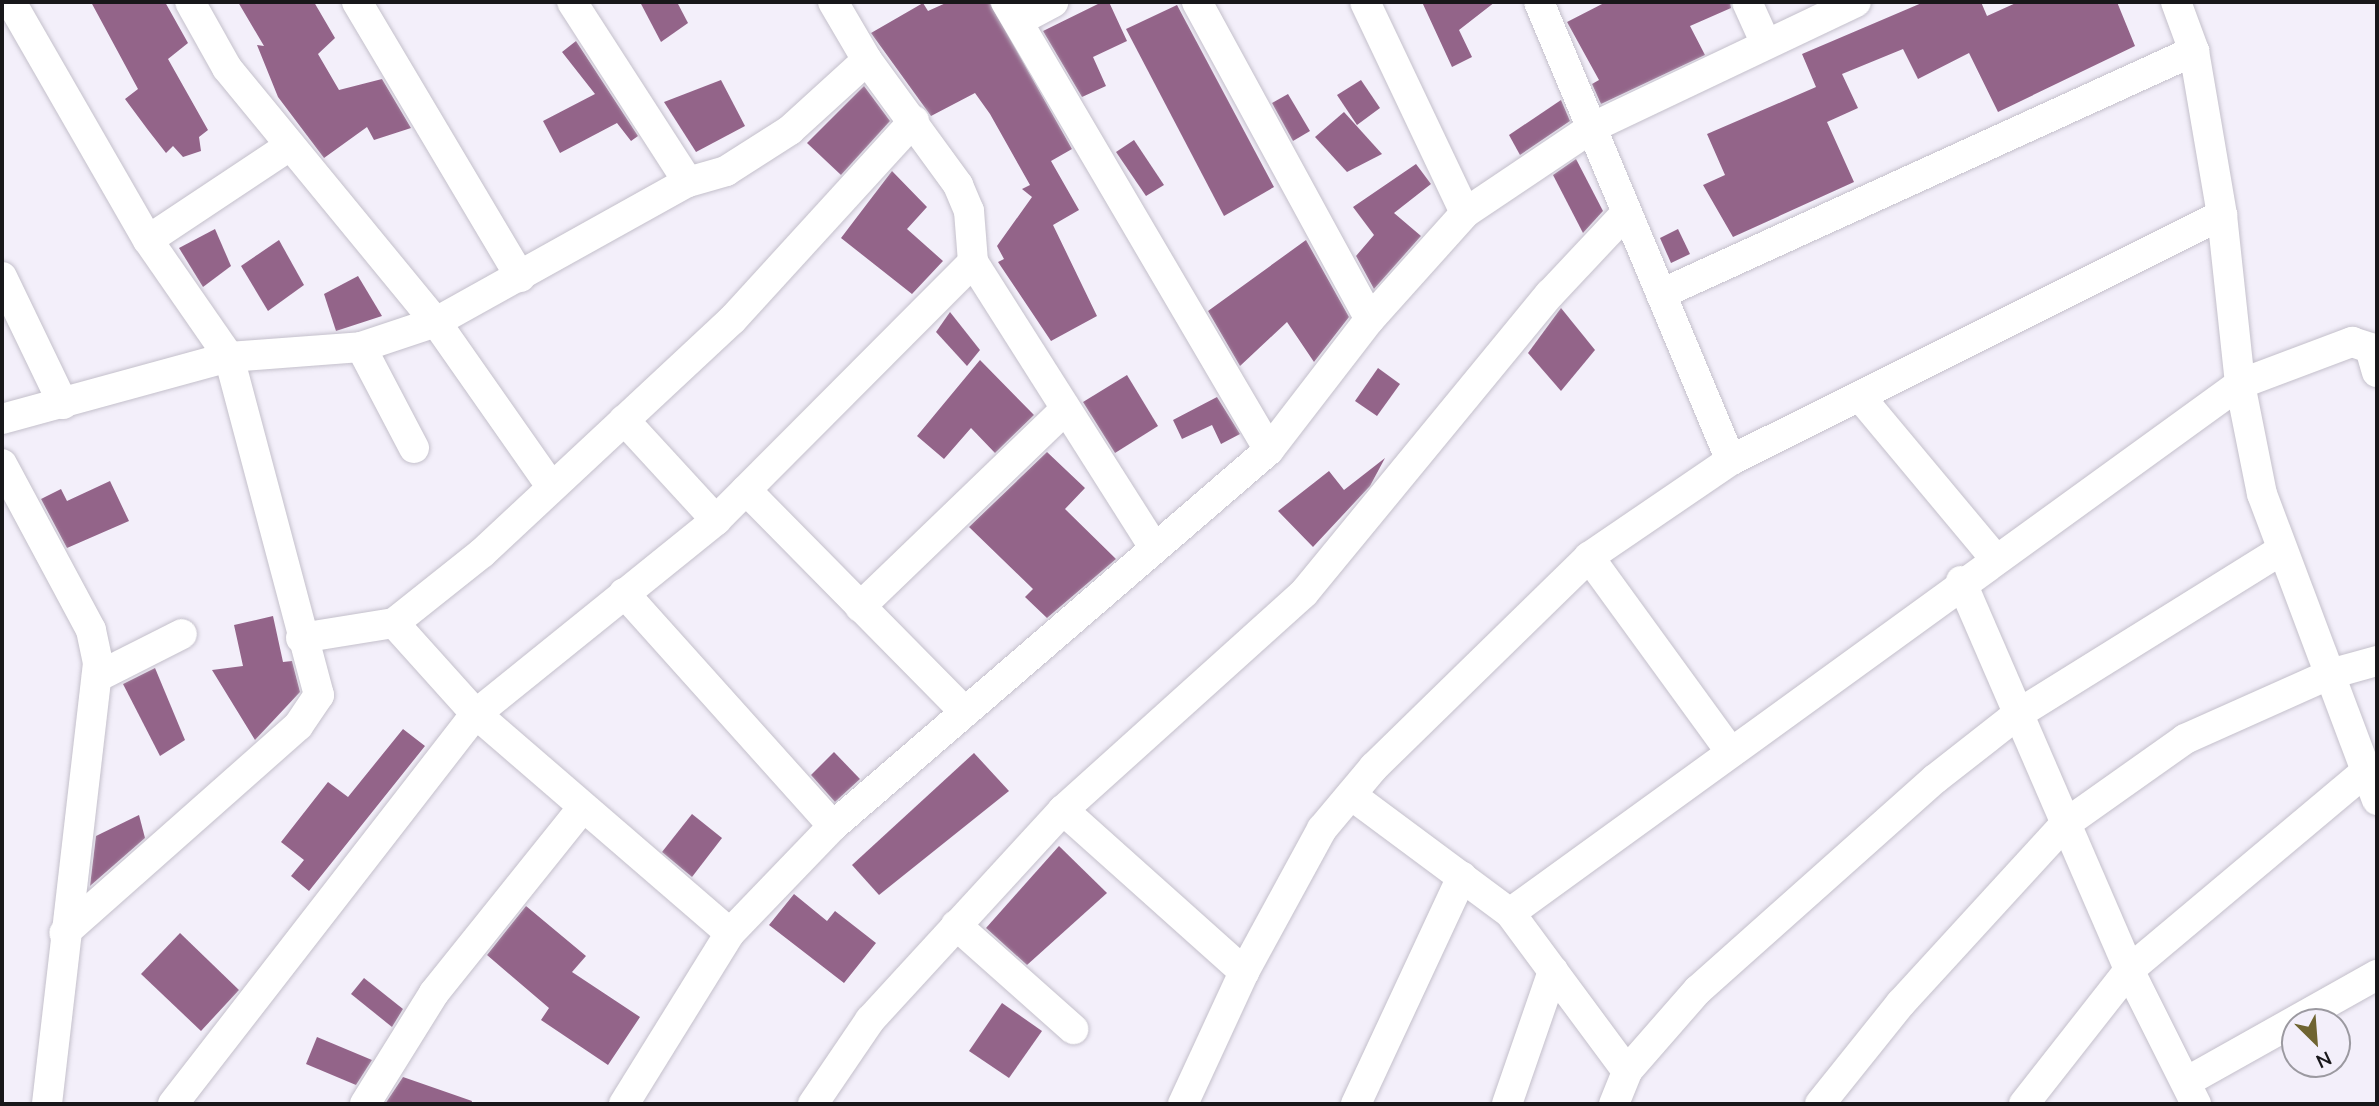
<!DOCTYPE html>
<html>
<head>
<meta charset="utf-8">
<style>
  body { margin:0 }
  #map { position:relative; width:2379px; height:1106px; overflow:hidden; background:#f3effa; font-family:Mulish,sans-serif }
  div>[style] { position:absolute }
  .building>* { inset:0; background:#936489 }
  .roads { filter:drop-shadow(0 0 2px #c4c0cb) drop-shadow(0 0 2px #c4c0cb) }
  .minor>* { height:30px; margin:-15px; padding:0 15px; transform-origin:15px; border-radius:15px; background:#fff }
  span { translate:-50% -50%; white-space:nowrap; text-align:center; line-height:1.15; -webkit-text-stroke:7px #f3effa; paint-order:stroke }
  .frame { position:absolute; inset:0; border:4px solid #18171a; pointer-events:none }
  .north { position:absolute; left:2281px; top:1008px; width:70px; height:70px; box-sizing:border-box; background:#f3effa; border:2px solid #9b99a0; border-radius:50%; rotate:155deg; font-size:19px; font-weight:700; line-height:28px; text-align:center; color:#18171a }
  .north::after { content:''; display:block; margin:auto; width:24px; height:32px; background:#6f6431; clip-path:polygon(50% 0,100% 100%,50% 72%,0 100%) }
</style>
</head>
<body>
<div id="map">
  <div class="building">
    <i style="clip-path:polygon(91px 2px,165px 2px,188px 43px,168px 59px,208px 130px,199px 137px,201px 151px,183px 157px,173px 146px,166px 153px,148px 130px,125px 99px,138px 89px)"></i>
    <i style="clip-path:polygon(238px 2px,314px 2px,335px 38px,318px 54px,339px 90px,382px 79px,411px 128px,374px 140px,367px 127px,324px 158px,278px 97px,257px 45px,264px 46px)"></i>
    <i style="clip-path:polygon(640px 2px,677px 2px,688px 23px,661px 42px)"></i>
    <i style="clip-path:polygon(948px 2px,989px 2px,1072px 149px,1051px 161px,1079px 210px,1053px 225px,1097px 316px,1051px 341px,998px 262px,1004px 259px,997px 246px,1032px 197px,1022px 189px,1030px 185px,990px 114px,975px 93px,931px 116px,871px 33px,923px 3px,928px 11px)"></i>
    <i style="clip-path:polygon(1102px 2px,1109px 2px,1127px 41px,1093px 57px,1106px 86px,1082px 97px,1043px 31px)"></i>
    <i style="clip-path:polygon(1422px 2px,1495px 2px,1459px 30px,1472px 57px,1452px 67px)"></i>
    <i style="clip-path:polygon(1606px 2px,1730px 2px,1731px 8px,1690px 26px,1705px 55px,1601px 104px,1592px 84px,1599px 80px,1567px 22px)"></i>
    <i style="clip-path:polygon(1924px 2px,1981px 2px,1987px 16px,2018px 2px,2117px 2px,2135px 46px,1998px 112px,1969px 53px,1918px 79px,1903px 49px,1842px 74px,1858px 108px,1827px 122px,1854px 182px,1733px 237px,1703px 185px,1725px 175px,1707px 134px,1816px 87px,1802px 54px)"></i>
    <i style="clip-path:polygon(1177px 5px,1274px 187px,1224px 216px,1126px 29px)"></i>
    <i style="clip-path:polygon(576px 41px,638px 136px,631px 141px,617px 123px,560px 153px,543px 121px,595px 94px,562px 52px)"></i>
    <i style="clip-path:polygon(721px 80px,745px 126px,696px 152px,664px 102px)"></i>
    <i style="clip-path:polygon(1361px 80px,1380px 108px,1357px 125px,1337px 95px)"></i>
    <i style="clip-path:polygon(864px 86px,890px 121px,841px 175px,807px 143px)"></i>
    <i style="clip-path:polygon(1288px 94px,1310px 131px,1293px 141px,1272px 103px)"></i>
    <i style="clip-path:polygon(1561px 100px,1570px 121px,1520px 155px,1509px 135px)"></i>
    <i style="clip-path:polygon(1344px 112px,1382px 154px,1347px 172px,1315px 137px)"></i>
    <i style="clip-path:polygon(1134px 140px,1164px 185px,1146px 196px,1116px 152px)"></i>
    <i style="clip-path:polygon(1576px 159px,1603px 211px,1583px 233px,1553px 175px)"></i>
    <i style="clip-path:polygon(1416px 164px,1431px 184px,1394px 213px,1421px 236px,1374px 289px,1356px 256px,1374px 235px,1353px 207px)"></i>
    <i style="clip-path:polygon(892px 171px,927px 207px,907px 229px,943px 261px,912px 294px,841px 238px)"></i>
    <i style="clip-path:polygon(215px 229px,231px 266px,203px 287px,179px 248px)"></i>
    <i style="clip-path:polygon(1678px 229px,1690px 254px,1671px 263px,1660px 238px)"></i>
    <i style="clip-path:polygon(279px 240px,304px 285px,268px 311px,241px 266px)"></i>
    <i style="clip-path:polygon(1306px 240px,1349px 317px,1314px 362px,1287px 322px,1240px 366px,1208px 311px)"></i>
    <i style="clip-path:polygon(358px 276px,382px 316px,336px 331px,324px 294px)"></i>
    <i style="clip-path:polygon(1561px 308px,1595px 350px,1561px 391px,1528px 353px)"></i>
    <i style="clip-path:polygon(950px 312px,980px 350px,967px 366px,936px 332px)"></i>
    <i style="clip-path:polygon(980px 360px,1034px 415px,995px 453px,971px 428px,944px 459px,917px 436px)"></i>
    <i style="clip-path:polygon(1378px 368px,1400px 384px,1377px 416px,1355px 401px)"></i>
    <i style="clip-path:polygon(1127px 375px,1158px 426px,1115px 453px,1083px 402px)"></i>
    <i style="clip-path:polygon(1217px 397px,1240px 434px,1221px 444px,1212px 425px,1182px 439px,1173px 420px)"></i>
    <i style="clip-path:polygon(1047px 452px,1085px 488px,1065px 509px,1116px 559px,1047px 618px,1025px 597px,1033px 589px,969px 527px)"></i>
    <i style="clip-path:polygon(1385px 458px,1370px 486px,1313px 547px,1278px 511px,1329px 471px,1344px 490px)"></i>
    <i style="clip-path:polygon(110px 481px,129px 521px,67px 548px,41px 499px,61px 489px,67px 501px)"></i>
    <i style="clip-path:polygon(273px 616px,283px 662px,292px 661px,300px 692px,255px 740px,212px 670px,243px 666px,234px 625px)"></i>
    <i style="clip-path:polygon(155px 668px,185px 740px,160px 756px,123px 684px)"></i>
    <i style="clip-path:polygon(403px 729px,425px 746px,309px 891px,291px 876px,304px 860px,281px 842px,328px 782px,348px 797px)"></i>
    <i style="clip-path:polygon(834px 752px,860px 779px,835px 802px,811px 775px)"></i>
    <i style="clip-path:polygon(974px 753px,1009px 791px,879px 895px,852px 865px)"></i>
    <i style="clip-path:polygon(692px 814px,722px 838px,692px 877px,662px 852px)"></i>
    <i style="clip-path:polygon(139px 815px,145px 838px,90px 886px,96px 836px)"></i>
    <i style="clip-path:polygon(1059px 846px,1107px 893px,1027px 965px,986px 928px)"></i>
    <i style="clip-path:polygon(794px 894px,827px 921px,835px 911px,876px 943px,844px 983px,769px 925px)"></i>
    <i style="clip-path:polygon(526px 906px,586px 956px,572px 972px,640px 1017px,608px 1065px,541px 1020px,549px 1008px,487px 955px)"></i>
    <i style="clip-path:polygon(180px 933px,239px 990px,201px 1031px,141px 974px)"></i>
    <i style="clip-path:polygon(364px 978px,403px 1009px,392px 1027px,351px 994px)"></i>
    <i style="clip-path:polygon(1002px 1003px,1042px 1031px,1009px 1078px,969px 1051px)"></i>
    <i style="clip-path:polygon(317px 1037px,372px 1060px,356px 1085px,306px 1064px)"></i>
    <i style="clip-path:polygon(403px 1077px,472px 1101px,471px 1104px,385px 1104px)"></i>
  </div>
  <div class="roads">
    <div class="minor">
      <i style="left:11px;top:2px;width:275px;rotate:60.1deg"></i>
      <i style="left:148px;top:240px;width:142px;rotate:55.3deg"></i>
      <i style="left:229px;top:357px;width:350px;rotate:75.1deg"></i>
      <i style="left:319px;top:695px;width:37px;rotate:124deg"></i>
      <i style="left:298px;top:726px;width:312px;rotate:138.5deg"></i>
      <i style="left:190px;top:2px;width:76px;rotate:60.7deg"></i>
      <i style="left:227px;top:68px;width:329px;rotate:50.6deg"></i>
      <i style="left:436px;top:322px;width:199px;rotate:55deg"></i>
      <i style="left:357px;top:2px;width:320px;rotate:59.3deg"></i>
      <i style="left:572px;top:2px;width:214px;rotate:57.2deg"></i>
      <i style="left:1006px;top:2px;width:519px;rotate:59.58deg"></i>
      <i style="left:1197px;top:2px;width:361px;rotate:61.4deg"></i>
      <i style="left:1365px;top:2px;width:233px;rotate:64.6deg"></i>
      <i style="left:1539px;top:2px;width:497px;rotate:67.3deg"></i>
      <i style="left:1747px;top:2px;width:46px;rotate:65.7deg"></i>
      <i style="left:2176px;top:2px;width:52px;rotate:69.8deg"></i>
      <i style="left:2194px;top:51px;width:166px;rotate:80.3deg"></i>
      <i style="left:2222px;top:215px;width:170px;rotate:83.9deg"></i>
      <i style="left:2240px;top:384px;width:112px;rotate:78.7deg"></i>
      <i style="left:2262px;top:494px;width:327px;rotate:69.4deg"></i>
      <i style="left:1018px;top:21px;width:40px;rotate:-28deg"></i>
      <i style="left:867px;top:60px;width:155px;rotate:53.9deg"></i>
      <i style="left:958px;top:185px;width:28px;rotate:67deg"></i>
      <i style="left:969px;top:211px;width:51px;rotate:85.5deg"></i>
      <i style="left:973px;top:262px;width:336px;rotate:57.6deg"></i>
      <i style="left:148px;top:240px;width:168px;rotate:-33.6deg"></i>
      <i style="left:2px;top:277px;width:141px;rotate:64.3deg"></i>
      <i style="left:1661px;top:294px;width:586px;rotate:-24.51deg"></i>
      <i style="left:361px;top:347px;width:114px;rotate:62.3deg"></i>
      <i style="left:1861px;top:398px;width:207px;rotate:50.1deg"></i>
      <i style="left:2px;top:419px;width:235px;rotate:-15.3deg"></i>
      <i style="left:229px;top:357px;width:132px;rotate:-4.3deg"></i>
      <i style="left:361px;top:347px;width:79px;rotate:-18.4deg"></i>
      <i style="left:436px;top:322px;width:288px;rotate:-29.1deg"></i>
      <i style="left:688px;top:182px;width:40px;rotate:-16deg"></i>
      <i style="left:726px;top:171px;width:76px;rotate:-32.6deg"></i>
      <i style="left:790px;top:130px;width:104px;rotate:-42.3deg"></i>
      <i style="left:867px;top:60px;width:67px;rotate:-120.4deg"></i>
      <i style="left:624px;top:420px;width:136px;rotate:47.4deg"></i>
      <i style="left:2px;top:464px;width:188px;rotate:61.8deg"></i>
      <i style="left:91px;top:630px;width:34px;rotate:78deg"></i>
      <i style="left:98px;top:663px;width:444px;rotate:96.6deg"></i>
      <i style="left:746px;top:490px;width:312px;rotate:45.4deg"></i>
      <i style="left:1589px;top:557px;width:240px;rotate:54deg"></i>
      <i style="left:1961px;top:581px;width:424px;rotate:66.6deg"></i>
      <i style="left:2129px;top:970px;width:150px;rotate:63.4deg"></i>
      <i style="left:624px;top:593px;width:313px;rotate:48.1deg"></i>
      <i style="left:860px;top:607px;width:284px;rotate:-43.9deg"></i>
      <i style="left:394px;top:623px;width:122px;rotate:48deg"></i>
      <i style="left:476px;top:714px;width:335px;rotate:40.8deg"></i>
      <i style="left:301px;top:638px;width:94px;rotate:-9.2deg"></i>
      <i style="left:394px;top:623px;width:112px;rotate:-38.5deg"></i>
      <i style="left:482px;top:553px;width:342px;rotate:-43deg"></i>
      <i style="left:732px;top:320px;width:270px;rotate:-47.6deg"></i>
      <i style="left:97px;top:677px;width:95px;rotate:-26.8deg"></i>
      <i style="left:1351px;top:795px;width:198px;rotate:36.6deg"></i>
      <i style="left:1510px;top:913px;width:197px;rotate:53.5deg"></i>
      <i style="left:1063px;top:810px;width:243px;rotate:41.8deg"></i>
      <i style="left:1510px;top:913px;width:902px;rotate:-35.93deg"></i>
      <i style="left:2240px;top:384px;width:120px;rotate:-20.6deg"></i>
      <i style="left:2352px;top:342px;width:19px;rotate:18deg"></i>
      <i style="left:2370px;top:348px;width:25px;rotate:74deg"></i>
      <i style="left:956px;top:925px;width:157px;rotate:41.6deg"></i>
      <i style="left:2186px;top:1082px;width:219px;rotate:-29.3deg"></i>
      <i style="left:173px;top:1104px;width:494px;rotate:-52.2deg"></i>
      <i style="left:476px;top:714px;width:309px;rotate:-38.9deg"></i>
      <i style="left:716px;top:520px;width:364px;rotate:-45.1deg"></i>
      <i style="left:365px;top:1104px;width:131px;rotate:-58.1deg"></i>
      <i style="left:434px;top:993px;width:237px;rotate:-51.3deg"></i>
      <i style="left:624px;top:1104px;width:201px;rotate:-58.2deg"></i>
      <i style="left:730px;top:933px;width:149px;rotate:-46.1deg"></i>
      <i style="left:833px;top:826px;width:576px;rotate:-40.77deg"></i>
      <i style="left:1269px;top:450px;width:165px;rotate:-52.4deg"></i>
      <i style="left:1370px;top:319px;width:142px;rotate:-48.1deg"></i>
      <i style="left:1465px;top:213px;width:154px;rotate:-33.9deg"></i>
      <i style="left:1593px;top:127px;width:291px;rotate:-25.4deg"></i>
      <i style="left:813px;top:1104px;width:102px;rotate:-55.8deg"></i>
      <i style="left:870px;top:1020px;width:285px;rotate:-47.4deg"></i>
      <i style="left:1063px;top:810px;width:324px;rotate:-42deg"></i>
      <i style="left:1304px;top:593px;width:387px;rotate:-50.6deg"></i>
      <i style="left:1550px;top:294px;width:111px;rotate:-46.8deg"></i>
      <i style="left:1183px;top:1104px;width:145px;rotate:-65.2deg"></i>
      <i style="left:1244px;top:972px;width:163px;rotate:-61.4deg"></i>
      <i style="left:1322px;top:829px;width:81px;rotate:-50deg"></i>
      <i style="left:1374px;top:767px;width:301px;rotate:-44.3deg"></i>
      <i style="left:1589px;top:557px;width:172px;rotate:-34.3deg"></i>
      <i style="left:1731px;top:460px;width:549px;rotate:-26.52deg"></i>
      <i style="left:1356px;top:1104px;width:251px;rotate:-65deg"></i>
      <i style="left:1507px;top:1104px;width:141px;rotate:-70.9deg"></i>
      <i style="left:1614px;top:1104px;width:35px;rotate:-68deg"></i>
      <i style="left:1627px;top:1071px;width:108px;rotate:-48.8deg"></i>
      <i style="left:1698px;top:990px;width:317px;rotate:-41.7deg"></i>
      <i style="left:1935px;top:779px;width:105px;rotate:-38.1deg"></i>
      <i style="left:2018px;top:714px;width:309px;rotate:-31.9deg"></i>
      <i style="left:1820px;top:1104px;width:129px;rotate:-51.3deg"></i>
      <i style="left:1901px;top:1003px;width:243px;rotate:-47.5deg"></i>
      <i style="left:2065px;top:824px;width:147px;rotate:-35.3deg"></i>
      <i style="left:2185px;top:739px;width:159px;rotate:-24.1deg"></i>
      <i style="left:2330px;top:674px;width:49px;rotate:-15.5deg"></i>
      <i style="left:2024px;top:1104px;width:170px;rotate:-51.9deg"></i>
      <i style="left:2129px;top:970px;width:311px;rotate:-40deg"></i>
    </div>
  </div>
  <div class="frame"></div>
  <div class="north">N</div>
</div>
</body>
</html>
